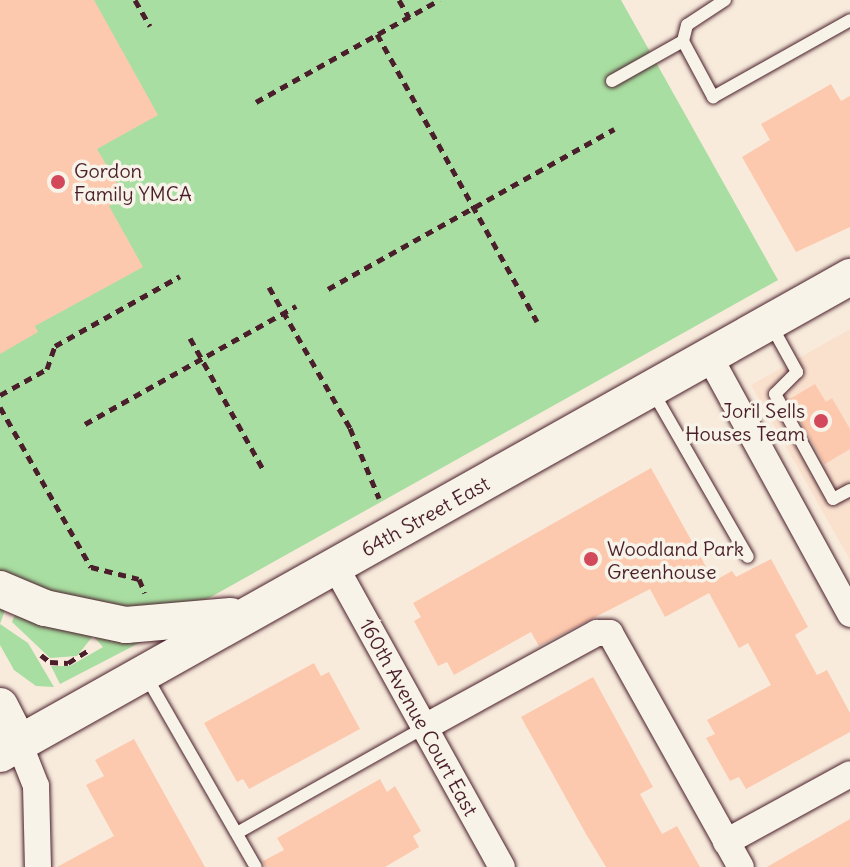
<!DOCTYPE html>
<html>
<head>
<meta charset="utf-8">
<style>
  body { margin:0 }
  #map { position:relative; width:850px; height:867px; overflow:hidden; background:#f8ebdc; font-family:Delius,sans-serif }
  div>[style] { position:absolute }
  .built>* { inset:0; background:#fae1ce }
  .green>* { inset:0; background:#a8dea1 }
  .building>* { inset:0; background:#fdc9ae }
  .path>* { height:5px; margin-top:-2.5px; transform-origin:0; background:repeating-linear-gradient(90deg,#4a1f2b 0 8px,transparent 0 14px) }
  .roads { filter:drop-shadow(0 0 2px #4a1f2b) drop-shadow(0 0 2px #4a1f2b) }
  .lane>* { height:12px; margin:-6px; padding:0 6px; transform-origin:6px; border-radius:6px; background:#f7f3e8 }
  .street>* { height:26px; margin:-13px; padding:0 13px; transform-origin:13px; border-radius:13px; background:#f7f3e8 }
  .secondary>* { height:36px; margin:-18px; padding:0 18px; transform-origin:18px; border-radius:18px; background:#f7f3e8 }
  .dots>* { width:22px; height:22px; translate:-50% -50%; box-sizing:border-box; border:4px solid #f7f3e8; border-radius:50% }
  span { translate:-50% -50%; white-space:nowrap; text-align:center; line-height:1.15; -webkit-text-stroke:7px #f7f3e8; paint-order:stroke }
  .poi-label { font-size:20px; color:#4a1f2b }
  .left { translate:0 -50%; text-align:left }
  .right { translate:-100% -50%; text-align:right }
  .street-label { font-size:20px; color:#4a1f2b }
</style>
</head>
<body>
<div id="map">
  <div class="built">
    <i style="clip-path:polygon(850px 329px,850px 560px,751px 385px)"></i>
  </div>
  <div class="green">
    <i style="clip-path:polygon(0 0,621px 0,778px 280px,209px 598px,178px 606px,102px 610px,0 576px)"></i>
    <i style="clip-path:polygon(0 600px,7px 604px,0 624px,28px 643px,54px 687px,36px 686px,14px 670px,0 645px)"></i>
    <i style="clip-path:polygon(17px 609px,143px 641px,60px 684px,51px 666px,70px 666px,103px 647px,93px 636px,77px 656px,50px 658px,12px 622px)"></i>
  </div>
  <div class="building">
    <i style="clip-path:polygon(0 0,94px 0,158px 115px,97px 149px,125px 197px,109px 206px,143px 267px,35px 326px,38px 332px,0 354px)"></i>
    <i style="clip-path:polygon(831px 84px,841px 101px,850px 96px,850px 227px,796px 252px,742px 157px,770px 140px,761px 124px)"></i>
    <i style="clip-path:polygon(815px 384px,826px 402px,832px 398px,850px 429px,850px 449px,825px 464px,788px 400px)"></i>
    <i style="clip-path:polygon(651px 468px,714px 581px,732px 571px,736px 577px,771px 559px,808px 627px,795px 635px,817px 675px,827px 670px,850px 713px,850px 732px,746px 789px,739px 777px,730px 781px,706px 738px,715px 734px,707px 720px,771px 685px,748px 643px,739px 648px,709px 593px,665px 617px,650px 589px,539px 646px,531px 632px,454px 675px,447px 662px,438px 666px,414px 621px,421px 617px,413px 603px)"></i>
    <i style="clip-path:polygon(314px 663px,321px 676px,329px 672px,360px 729px,249px 789px,243px 779px,237px 782px,204px 723px)"></i>
    <i style="clip-path:polygon(593px 677px,653px 787px,640px 794px,662px 834px,677px 826px,700px 867px,606px 867px,586px 834px,521px 717px)"></i>
    <i style="clip-path:polygon(134px 739px,205px 867px,57px 867px,114px 836px,86px 785px,104px 776px,95px 760px)"></i>
    <i style="clip-path:polygon(380px 779px,387px 792px,395px 786px,421px 831px,413px 836px,419px 847px,385px 867px,265px 867px,263px 861px,284px 850px,277px 838px)"></i>
    <i style="clip-path:polygon(850px 819px,850px 867px,767px 867px)"></i>
  </div>
  <div class="path">
    <i style="left:135px;top:0;width:30px;rotate:60deg"></i>
    <i style="left:399px;top:0;width:20px;rotate:60deg"></i>
    <i style="left:377px;top:34px;width:329px;rotate:60.9deg"></i>
    <i style="left:256px;top:102px;width:210px;rotate:-29.1deg"></i>
    <i style="left:269px;top:287px;width:163px;rotate:60.1deg"></i>
    <i style="left:350px;top:428px;width:76px;rotate:67.5deg"></i>
    <i style="left:328px;top:289px;width:328px;rotate:-29.2deg"></i>
    <i style="left:190px;top:338px;width:150px;rotate:60.9deg"></i>
    <i style="left:0;top:395px;width:54px;rotate:-29deg"></i>
    <i style="left:47px;top:369px;width:24px;rotate:-71deg"></i>
    <i style="left:55px;top:346px;width:143px;rotate:-29.2deg"></i>
    <i style="left:0;top:407px;width:184px;rotate:60.4deg"></i>
    <i style="left:91px;top:567px;width:49px;rotate:14deg"></i>
    <i style="left:139px;top:579px;width:15px;rotate:67deg"></i>
    <i style="left:85px;top:424px;width:242px;rotate:-29.2deg"></i>
    <i style="left:41px;top:655px;width:11px;rotate:38deg"></i>
    <i style="left:50px;top:662px;width:18px;rotate:3deg"></i>
    <i style="left:68px;top:663px;width:25px;rotate:-32deg"></i>
  </div>
  <div class="roads">
    <div class="lane">
      <i style="left:725px;top:0;width:45px;rotate:146.7deg"></i>
      <i style="left:687px;top:25px;width:16px;rotate:104deg"></i>
      <i style="left:683px;top:41px;width:64px;rotate:61.8deg"></i>
      <i style="left:713px;top:97px;width:157px;rotate:-29.3deg"></i>
      <i style="left:612px;top:81px;width:81px;rotate:-29.4deg"></i>
      <i style="left:771px;top:325px;width:54px;rotate:61deg"></i>
      <i style="left:797px;top:372px;width:31px;rotate:135deg"></i>
      <i style="left:775px;top:394px;width:120px;rotate:61.1deg"></i>
      <i style="left:833px;top:499px;width:19px;rotate:-28deg"></i>
      <i style="left:653px;top:392px;width:190px;rotate:60.1deg"></i>
      <i style="left:146px;top:676px;width:220px;rotate:60.1deg"></i>
      <i style="left:237px;top:833px;width:216px;rotate:-29.4deg"></i>
    </div>
    <div class="street">
      <i style="left:709px;top:356px;width:294px;rotate:61.3deg"></i>
      <i style="left:335px;top:566px;width:344px;rotate:61deg"></i>
      <i style="left:425px;top:727px;width:196px;rotate:-28.7deg"></i>
      <i style="left:597px;top:633px;width:13px"></i>
      <i style="left:610px;top:633px;width:268px;rotate:60.8deg"></i>
      <i style="left:19px;top:743px;width:46px;rotate:68.4deg"></i>
      <i style="left:36px;top:786px;width:81px;rotate:88.6deg"></i>
      <i style="left:726px;top:842px;width:141px;rotate:-28.7deg"></i>
    </div>
    <div class="secondary">
      <i style="left:0;top:589px;width:49px;rotate:22.9deg"></i>
      <i style="left:45px;top:608px;width:83px;rotate:11.9deg"></i>
      <i style="left:126px;top:625px;width:105px;rotate:-4.9deg"></i>
      <i style="left:0;top:706px;width:42px;rotate:62.8deg"></i>
      <i style="left:0;top:754px;width:975px;rotate:-29.3deg"></i>
    </div>
  </div>
  <div class="dots">
    <i style="left:58px;top:182px;background:#d1495b"></i>
    <i style="left:821px;top:421px;background:#d1495b"></i>
    <i style="left:591px;top:559px;background:#d1495b"></i>
  </div>
  <div class="poi-label">
    <span class="left" style="left:74px;top:182px">Gordon<br>Family YMCA</span>
    <span class="right" style="left:805px;top:422px">Joril Sells<br>Houses Team</span>
    <span class="left" style="left:607px;top:560px">Woodland Park<br>Greenhouse</span>
  </div>
  <div class="street-label">
    <span style="left:425px;top:516px;rotate:-29deg">64th Street East</span>
    <span style="left:419px;top:717px;rotate:61deg">160th Avenue Court East</span>
  </div>
</div>
</body>
</html>
